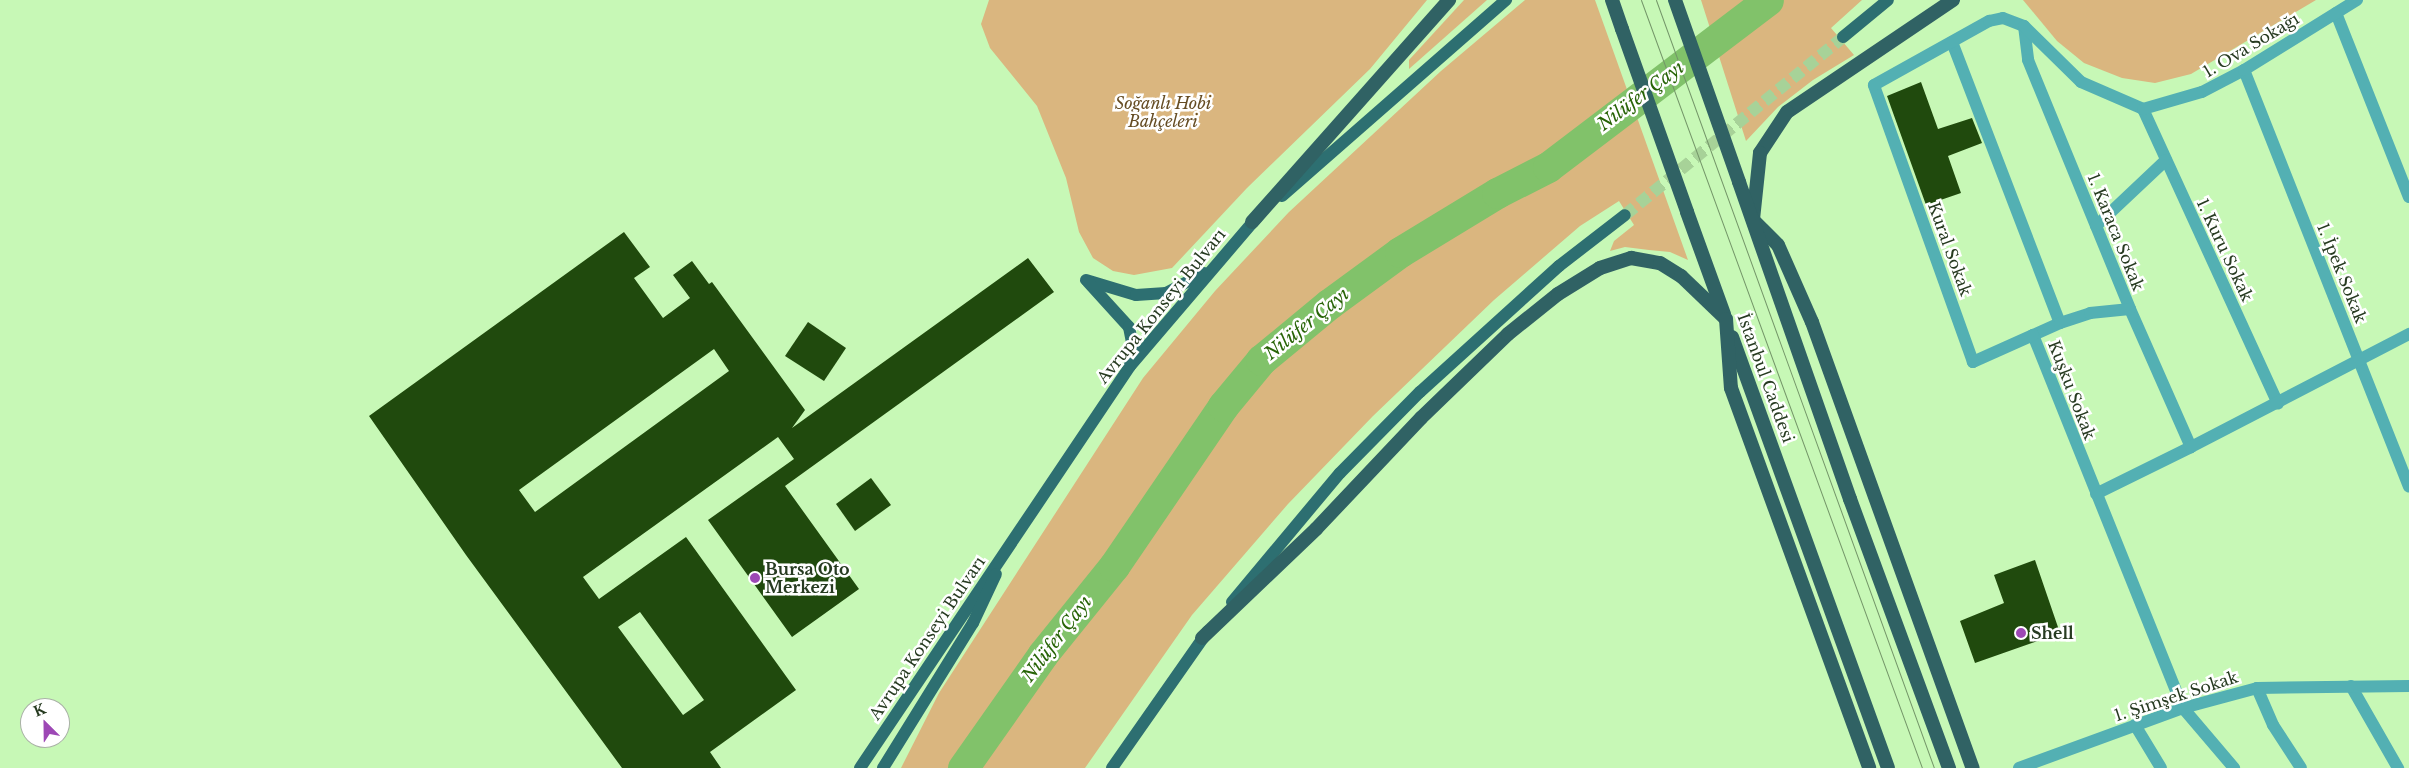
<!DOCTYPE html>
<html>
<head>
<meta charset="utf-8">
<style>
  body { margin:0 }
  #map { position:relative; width:2409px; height:768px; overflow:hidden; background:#c7f8b6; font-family:"Libre Baskerville",serif }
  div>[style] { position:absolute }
  .green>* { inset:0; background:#dab67f }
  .river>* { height:31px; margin:-15.5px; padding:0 15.5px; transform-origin:15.5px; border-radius:15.5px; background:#81c26a }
  .building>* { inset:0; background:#204a0d }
  .primary-tunnel>* { height:12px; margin-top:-6px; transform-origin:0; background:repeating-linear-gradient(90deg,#a7d298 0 12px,transparent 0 18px) }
  .minor>* { height:12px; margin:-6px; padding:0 6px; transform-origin:6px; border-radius:6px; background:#53b0b3 }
  .primary>* { height:12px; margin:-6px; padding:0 6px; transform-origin:6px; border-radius:6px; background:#2d6f71 }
  .trunk>* { height:14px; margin:-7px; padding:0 7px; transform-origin:7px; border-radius:7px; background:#306264 }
  .tram>* { height:1px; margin:-0.5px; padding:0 0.5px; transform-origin:0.5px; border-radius:0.5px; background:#749669 }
  .trunk-bridge>* { height:14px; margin:-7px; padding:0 7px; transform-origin:7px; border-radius:7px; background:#306264 }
  .dots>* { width:14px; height:14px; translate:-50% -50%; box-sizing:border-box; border:2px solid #fff; border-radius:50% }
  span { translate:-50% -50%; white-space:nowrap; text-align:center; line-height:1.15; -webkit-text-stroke:5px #fff; paint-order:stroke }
  .street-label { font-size:16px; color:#273b21 }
  .park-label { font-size:16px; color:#654c23; font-style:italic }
  .poi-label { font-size:16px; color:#273b21; font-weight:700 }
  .left { translate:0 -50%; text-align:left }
  .water-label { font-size:18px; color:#286407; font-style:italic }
  .north { position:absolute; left:20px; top:698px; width:50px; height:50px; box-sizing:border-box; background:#fff; border:1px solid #a9b1a6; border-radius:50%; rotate:337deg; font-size:14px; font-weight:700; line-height:20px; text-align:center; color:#273b21 }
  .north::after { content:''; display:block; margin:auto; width:18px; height:22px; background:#9d48b5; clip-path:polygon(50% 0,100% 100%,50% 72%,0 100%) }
</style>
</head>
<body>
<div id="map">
  <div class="green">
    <i style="clip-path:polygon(989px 0,1427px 0,1370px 69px,1247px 188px,1172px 268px,1134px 275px,1113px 271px,1093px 258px,1079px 232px,1066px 178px,1037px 106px,990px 48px,981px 24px)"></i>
    <i style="clip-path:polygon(1464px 0,1487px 0,1409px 69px,1409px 60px)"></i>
    <i style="clip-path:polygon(1525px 0,1595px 0,1688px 260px,1670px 252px,1649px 250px,1625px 247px,1610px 251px,1614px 241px,1634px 225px,1619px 201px,1580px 226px,1494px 300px,1373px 416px,1288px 504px,1192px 615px,1085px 768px,901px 768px,939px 693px,1143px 378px,1215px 291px,1289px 212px,1441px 71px)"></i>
    <i style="clip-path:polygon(1701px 0,1862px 0,1831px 28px,1854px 55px,1813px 80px,1778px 107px,1746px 141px)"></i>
    <i style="clip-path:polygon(2023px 0,2316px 0,2191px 74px,2155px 83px,2122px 78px,2084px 63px,2057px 41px)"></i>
  </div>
  <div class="river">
    <i style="left:963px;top:768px;width:139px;rotate:-54.9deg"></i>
    <i style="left:1043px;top:654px;width:113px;rotate:-51.1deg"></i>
    <i style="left:1114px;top:566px;width:194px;rotate:-55.7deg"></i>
    <i style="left:1223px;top:406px;width:60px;rotate:-50.4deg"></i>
    <i style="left:1261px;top:360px;width:88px;rotate:-39.5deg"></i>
    <i style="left:1329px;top:304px;width:88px;rotate:-36.2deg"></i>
    <i style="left:1400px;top:252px;width:114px;rotate:-31.3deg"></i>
    <i style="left:1497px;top:193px;width:57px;rotate:-27deg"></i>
    <i style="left:1548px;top:167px;width:276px;rotate:-37.2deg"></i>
  </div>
  <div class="building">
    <i style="clip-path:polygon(1921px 82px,1938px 129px,1972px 118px,1982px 143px,1948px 156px,1961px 193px,1926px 205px,1887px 96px)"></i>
    <i style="clip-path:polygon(evenodd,624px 232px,650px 267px,634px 278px,663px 318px,690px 298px,673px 275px,692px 261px,709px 284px,712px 282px,805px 410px,792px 428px,1028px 258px,1054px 292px,785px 486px,859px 589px,792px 637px,708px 520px,794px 459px,778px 437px,583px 577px,599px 599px,686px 537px,796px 690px,710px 752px,721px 768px,622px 768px,466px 555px,369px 416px,624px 232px,714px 349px,729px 371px,535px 512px,519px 490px,714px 349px,624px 232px,640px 612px,704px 700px,683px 715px,618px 627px,640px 612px)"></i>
    <i style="clip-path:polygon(808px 322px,846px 348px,824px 381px,785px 356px)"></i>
    <i style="clip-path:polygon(871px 478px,891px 505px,855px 531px,836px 504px)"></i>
    <i style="clip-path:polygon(2035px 560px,2060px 633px,1975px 663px,1960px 621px,2004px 603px,1994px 575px)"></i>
  </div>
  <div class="primary-tunnel">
    <i style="left:1625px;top:215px;width:281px;rotate:-39.2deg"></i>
  </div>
  <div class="minor">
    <i style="left:2336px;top:13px;width:198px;rotate:68.4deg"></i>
    <i style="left:2024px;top:26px;width:34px;rotate:83deg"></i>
    <i style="left:2028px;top:60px;width:269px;rotate:67.7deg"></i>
    <i style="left:2130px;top:309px;width:151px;rotate:66.2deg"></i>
    <i style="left:2191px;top:447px;width:106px;rotate:153.7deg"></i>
    <i style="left:1952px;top:42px;width:301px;rotate:69deg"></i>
    <i style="left:2060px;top:323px;width:30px;rotate:156deg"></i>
    <i style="left:2033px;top:335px;width:402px;rotate:68.1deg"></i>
    <i style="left:2183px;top:708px;width:79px;rotate:49.6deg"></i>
    <i style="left:2244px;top:70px;width:448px;rotate:68.4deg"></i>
    <i style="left:2143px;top:109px;width:324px;rotate:65.4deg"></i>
    <i style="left:2096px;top:226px;width:96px;rotate:-43.3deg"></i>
    <i style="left:2060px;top:323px;width:32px;rotate:-18deg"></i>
    <i style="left:2090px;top:313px;width:40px;rotate:-5.7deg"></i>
    <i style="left:2033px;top:335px;width:66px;rotate:155.8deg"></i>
    <i style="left:1973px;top:362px;width:294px;rotate:-109.7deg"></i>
    <i style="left:1874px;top:85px;width:132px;rotate:-29.1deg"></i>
    <i style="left:1989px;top:21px;width:14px;rotate:-12deg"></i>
    <i style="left:2003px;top:18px;width:22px;rotate:21deg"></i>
    <i style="left:2024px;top:26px;width:80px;rotate:44.5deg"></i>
    <i style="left:2081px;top:82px;width:68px;rotate:23.5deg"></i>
    <i style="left:2143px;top:109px;width:61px;rotate:-16.1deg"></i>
    <i style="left:2202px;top:92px;width:47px;rotate:-27.6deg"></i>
    <i style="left:2244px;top:70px;width:133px;rotate:-31.8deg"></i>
    <i style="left:2191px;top:447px;width:246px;rotate:-27.4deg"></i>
    <i style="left:2351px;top:686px;width:95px;rotate:60.2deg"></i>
    <i style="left:2257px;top:688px;width:40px;rotate:66.6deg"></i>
    <i style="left:2273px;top:725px;width:51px;rotate:56.9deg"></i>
    <i style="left:2135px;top:725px;width:50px;rotate:58.8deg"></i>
    <i style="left:2019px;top:768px;width:175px;rotate:-20.1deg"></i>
    <i style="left:2183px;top:708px;width:77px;rotate:-15.1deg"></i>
    <i style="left:2257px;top:688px;width:152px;rotate:-0.8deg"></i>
  </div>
  <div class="primary">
    <i style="left:1843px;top:37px;width:58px;rotate:-39.4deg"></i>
    <i style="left:1282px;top:196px;width:298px;rotate:-41.2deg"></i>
    <i style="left:1086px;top:280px;width:52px;rotate:16.7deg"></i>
    <i style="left:1136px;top:295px;width:30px;rotate:-4deg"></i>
    <i style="left:1166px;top:293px;width:43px;rotate:-27.8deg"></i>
    <i style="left:1088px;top:282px;width:61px;rotate:47.7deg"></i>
    <i style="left:1129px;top:327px;width:21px;rotate:79deg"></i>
    <i style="left:1133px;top:348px;width:14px;rotate:102deg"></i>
    <i style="left:1232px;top:602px;width:168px;rotate:-50.1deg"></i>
    <i style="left:1340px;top:473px;width:114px;rotate:-45.4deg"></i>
    <i style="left:1420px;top:392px;width:188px;rotate:-42.2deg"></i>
    <i style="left:1559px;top:266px;width:83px;rotate:-37.7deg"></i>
    <i style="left:860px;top:768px;width:484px;rotate:-56.1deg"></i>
    <i style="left:1130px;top:366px;width:199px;rotate:-49.5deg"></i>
    <i style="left:883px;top:768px;width:171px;rotate:-58.2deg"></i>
    <i style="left:973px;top:623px;width:54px;rotate:-64.9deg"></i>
    <i style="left:1112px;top:768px;width:167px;rotate:-55deg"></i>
  </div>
  <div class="trunk">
    <i style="left:1612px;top:0;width:31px;rotate:71deg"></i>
    <i style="left:1953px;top:0;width:200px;rotate:146deg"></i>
    <i style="left:1787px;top:112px;width:49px;rotate:123.4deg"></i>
    <i style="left:1760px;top:153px;width:67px;rotate:96deg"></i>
    <i style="left:1753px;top:220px;width:35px;rotate:45deg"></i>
    <i style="left:1778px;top:245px;width:84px;rotate:66.2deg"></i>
    <i style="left:1812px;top:322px;width:474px;rotate:70.2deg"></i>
    <i style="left:1739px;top:182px;width:336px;rotate:70.7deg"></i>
    <i style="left:1850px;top:499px;width:287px;rotate:69.8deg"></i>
    <i style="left:1687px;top:212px;width:109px;rotate:70.1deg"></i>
    <i style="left:1252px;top:222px;width:297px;rotate:-48.4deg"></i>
    <i style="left:1732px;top:337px;width:458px;rotate:70.1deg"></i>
    <i style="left:1202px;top:638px;width:158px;rotate:-43.7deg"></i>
    <i style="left:1316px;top:529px;width:153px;rotate:-46.6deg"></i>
    <i style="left:1421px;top:418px;width:121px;rotate:-44deg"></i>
    <i style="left:1508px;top:334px;width:64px;rotate:-38.7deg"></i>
    <i style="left:1558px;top:294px;width:49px;rotate:-31.8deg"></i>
    <i style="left:1600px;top:268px;width:33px;rotate:-18deg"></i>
    <i style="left:1631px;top:258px;width:29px;rotate:10deg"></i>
    <i style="left:1660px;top:263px;width:25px;rotate:32deg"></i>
    <i style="left:1681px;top:276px;width:62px;rotate:43.7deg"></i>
    <i style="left:1726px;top:319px;width:69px;rotate:85.9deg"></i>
    <i style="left:1731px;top:388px;width:404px;rotate:70deg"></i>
  </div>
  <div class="tram">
    <i style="left:1641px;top:0;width:818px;rotate:69.9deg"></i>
    <i style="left:1656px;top:0;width:817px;rotate:70.1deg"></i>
  </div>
  <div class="trunk-bridge">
    <i style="left:1675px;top:0;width:193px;rotate:70.6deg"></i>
    <i style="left:1622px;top:29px;width:194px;rotate:70.4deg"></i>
  </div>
  <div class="dots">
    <i style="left:755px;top:578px;background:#9d48b5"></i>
    <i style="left:2021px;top:633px;background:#9d48b5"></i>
  </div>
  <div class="street-label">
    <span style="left:2251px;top:45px;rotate:-31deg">1. Ova Sokağı</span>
    <span style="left:2116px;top:232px;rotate:68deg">1. Karaca Sokak</span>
    <span style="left:1950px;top:249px;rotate:70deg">Kural Sokak</span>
    <span style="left:2225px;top:250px;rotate:65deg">1. Kuru Sokak</span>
    <span style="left:2342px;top:273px;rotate:68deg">1. İpek Sokak</span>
    <span style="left:1161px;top:306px;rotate:-51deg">Avrupa Konseyi Bulvarı</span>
    <span style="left:1766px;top:378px;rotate:70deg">İstanbul Caddesi</span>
    <span style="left:2072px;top:390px;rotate:69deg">Kuşku Sokak</span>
    <span style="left:927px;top:638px;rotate:-56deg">Avrupa Konseyi Bulvarı</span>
    <span style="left:2176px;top:696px;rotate:-18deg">1. Şimşek Sokak</span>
  </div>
  <div class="park-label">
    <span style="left:1163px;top:112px">Soğanlı Hobi<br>Bahçeleri</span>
  </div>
  <div class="poi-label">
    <span class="left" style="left:765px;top:578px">Bursa Oto<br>Merkezi</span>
    <span class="left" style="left:2031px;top:633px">Shell</span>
  </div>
  <div class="water-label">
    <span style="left:1641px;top:96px;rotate:-37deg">Nilüfer Çayı</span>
    <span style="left:1307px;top:324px;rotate:-39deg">Nilüfer Çayı</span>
    <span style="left:1057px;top:639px;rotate:-53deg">Nilüfer Çayı</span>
  </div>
  <div class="north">K</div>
</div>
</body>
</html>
